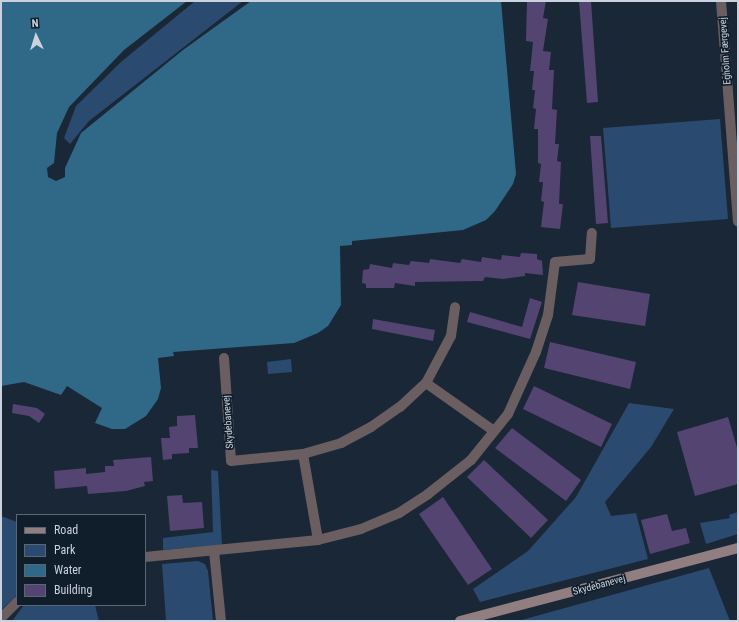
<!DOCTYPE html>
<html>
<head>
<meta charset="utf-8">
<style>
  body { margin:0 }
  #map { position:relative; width:739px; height:622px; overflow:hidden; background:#1a2736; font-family:"Roboto Condensed",sans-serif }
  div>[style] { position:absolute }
  .green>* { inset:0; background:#2a4a70 }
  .water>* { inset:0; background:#306988 }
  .building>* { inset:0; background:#544472 }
  .street>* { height:10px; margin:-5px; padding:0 5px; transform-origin:5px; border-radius:5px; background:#6a5e60 }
  .secondary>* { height:10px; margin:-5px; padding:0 5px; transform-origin:5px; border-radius:5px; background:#917e80 }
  span { translate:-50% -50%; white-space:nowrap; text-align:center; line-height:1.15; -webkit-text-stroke:3.5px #101d2b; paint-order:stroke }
  .street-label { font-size:10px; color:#cad3dd }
  .frame { position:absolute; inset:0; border:2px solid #cad3dd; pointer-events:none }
  .legend { position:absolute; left:16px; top:514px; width:130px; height:92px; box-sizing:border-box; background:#101d2b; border:1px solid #5a6672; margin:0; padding:5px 7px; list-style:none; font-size:12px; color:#cad3dd }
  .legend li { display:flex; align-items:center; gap:8px; height:20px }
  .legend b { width:20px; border:1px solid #5a6672 }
  .north { position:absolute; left:16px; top:16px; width:40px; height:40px; -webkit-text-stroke:3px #101d2b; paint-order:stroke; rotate:356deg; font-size:11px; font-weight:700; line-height:16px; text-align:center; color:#cad3dd }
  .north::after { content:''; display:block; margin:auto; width:14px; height:18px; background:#cad3dd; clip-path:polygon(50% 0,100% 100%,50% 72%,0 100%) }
</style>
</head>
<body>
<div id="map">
  <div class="green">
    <i style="clip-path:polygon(195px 1px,243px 1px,89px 121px,70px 144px,64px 138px,76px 106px,121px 62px)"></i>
    <i style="clip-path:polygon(720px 119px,728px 219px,611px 228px,603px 128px)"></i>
    <i style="clip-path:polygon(291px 359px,292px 372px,268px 374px,267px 362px)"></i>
    <i style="clip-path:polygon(629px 403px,674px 409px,651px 447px,605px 502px,611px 516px,636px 513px,648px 559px,480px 602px,473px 589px,528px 551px,576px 497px)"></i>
    <i style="clip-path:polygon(211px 470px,218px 471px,222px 545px,163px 550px,163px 538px,213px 532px)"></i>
    <i style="clip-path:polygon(738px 512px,738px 534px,706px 544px,700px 523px,730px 518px,729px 515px)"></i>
    <i style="clip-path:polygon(1px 516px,17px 522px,17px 595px,1px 610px)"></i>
    <i style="clip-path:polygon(198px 561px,205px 564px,208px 571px,213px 621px,166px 621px,162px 564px)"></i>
    <i style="clip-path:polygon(709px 568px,730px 621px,518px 621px)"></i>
    <i style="clip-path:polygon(24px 605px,95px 605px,99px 621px,12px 621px)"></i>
  </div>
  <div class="water">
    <i style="clip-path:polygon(1px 1px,187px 1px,124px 50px,69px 107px,57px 133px,54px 163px,47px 168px,48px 177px,56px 181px,65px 177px,65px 168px,81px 133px,183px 50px,251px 1px,501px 1px,516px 174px,513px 184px,495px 211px,486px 220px,463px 230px,352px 241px,352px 245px,340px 246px,341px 305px,328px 326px,318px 333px,294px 343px,173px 352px,174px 356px,158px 358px,161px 388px,158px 399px,146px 416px,125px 429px,112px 429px,95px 423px,102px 408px,67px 386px,61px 395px,24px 382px,1px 386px)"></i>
  </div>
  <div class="building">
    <i style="clip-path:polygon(527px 1px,546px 1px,543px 18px,548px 19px,543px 51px,551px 52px,549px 70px,554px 70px,552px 109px,557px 110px,555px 144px,559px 144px,557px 161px,561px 162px,559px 204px,563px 204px,560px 229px,541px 227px,544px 202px,541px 201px,543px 182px,539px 182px,541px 164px,538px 163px,538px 129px,534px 129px,536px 109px,533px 108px,535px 90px,532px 90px,534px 71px,530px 71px,533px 42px,526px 41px)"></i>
    <i style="clip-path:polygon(579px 1px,591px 1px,598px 102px,587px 103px)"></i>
    <i style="clip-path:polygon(590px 136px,601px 136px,608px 223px,596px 224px)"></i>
    <i style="clip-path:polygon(521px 253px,537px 254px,537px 259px,542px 261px,543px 275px,525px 273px,525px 276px,503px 279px,485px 277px,483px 281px,415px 282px,415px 286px,395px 283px,394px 288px,366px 288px,366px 284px,362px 283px,363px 270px,369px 269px,370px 264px,392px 268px,393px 263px,409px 265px,411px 261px,429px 263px,430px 259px,460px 263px,462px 259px,481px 262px,482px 257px,501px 260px,502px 255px,520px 257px)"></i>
    <i style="clip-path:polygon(578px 282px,650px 294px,645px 326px,572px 315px)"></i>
    <i style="clip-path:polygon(530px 298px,542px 302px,530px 339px,467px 322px,470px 312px,522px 327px)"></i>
    <i style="clip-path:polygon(373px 319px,435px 330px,433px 341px,372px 329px)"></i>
    <i style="clip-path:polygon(550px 342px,636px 362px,630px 389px,544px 368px)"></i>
    <i style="clip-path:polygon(534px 386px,612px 424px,601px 447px,523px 409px)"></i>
    <i style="clip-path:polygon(13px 404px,37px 408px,45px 414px,39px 423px,29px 416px,12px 413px)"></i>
    <i style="clip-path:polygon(195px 415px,198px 448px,189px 448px,189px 453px,172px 454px,172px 459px,163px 460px,161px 438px,170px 438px,169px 427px,177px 426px,177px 416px)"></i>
    <i style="clip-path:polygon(728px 417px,738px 451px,738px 484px,695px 496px,677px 432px)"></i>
    <i style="clip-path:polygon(512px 428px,581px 480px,566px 501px,495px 448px)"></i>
    <i style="clip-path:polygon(151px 457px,153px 481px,144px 482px,145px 486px,126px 491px,88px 494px,87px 486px,55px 489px,54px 471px,86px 468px,86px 474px,105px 472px,105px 466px,114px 466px,113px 460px)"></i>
    <i style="clip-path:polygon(484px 460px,548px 520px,531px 538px,467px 477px)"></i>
    <i style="clip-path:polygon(182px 495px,183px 503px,202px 502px,204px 528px,170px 531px,167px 496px)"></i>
    <i style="clip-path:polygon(443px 497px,492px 569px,468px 585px,419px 514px)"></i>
    <i style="clip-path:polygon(667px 514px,672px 531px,686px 528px,690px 543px,650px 554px,641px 520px)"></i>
  </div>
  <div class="street">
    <i style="left:721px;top:1px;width:221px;rotate:85.6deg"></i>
    <i style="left:224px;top:358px;width:103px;rotate:86.1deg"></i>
    <i style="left:231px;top:461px;width:72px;rotate:-5.6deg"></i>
    <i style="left:303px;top:454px;width:40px;rotate:-16deg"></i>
    <i style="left:341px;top:443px;width:34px;rotate:-28deg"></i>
    <i style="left:371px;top:427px;width:35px;rotate:-35deg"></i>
    <i style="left:400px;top:407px;width:35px;rotate:-43deg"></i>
    <i style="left:426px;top:383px;width:53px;rotate:-62deg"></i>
    <i style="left:451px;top:336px;width:29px;rotate:-82deg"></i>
    <i style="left:426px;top:383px;width:83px;rotate:35.2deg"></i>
    <i style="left:303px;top:454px;width:87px;rotate:80.1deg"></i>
    <i style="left:214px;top:551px;width:70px;rotate:84.3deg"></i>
    <i style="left:145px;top:557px;width:174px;rotate:-5.6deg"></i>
    <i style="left:318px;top:540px;width:44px;rotate:-14.3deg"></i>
    <i style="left:361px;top:529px;width:41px;rotate:-22.8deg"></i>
    <i style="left:399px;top:513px;width:35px;rotate:-33deg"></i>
    <i style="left:428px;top:494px;width:55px;rotate:-38.3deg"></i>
    <i style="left:471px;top:460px;width:59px;rotate:-51.2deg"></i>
    <i style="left:508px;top:414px;width:68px;rotate:-65.7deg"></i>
    <i style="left:536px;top:352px;width:39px;rotate:-72deg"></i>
    <i style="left:548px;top:315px;width:53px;rotate:-82.5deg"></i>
    <i style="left:555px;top:262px;width:35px;rotate:-5deg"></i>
    <i style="left:590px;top:259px;width:26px;rotate:-86deg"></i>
    <i style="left:1px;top:618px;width:23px;rotate:-45deg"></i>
  </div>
  <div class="secondary">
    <i style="left:460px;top:621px;width:287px;rotate:-14.7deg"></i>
  </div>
  <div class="street-label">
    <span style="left:725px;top:51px;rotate:-94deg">Egholm Færgevej</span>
    <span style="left:228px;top:422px;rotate:-94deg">Skydebanevej</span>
    <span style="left:599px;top:585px;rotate:-15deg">Skydebanevej</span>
  </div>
  <div class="frame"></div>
  <ul class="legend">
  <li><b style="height:5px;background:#917e80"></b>Road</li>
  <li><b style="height:11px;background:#2a4a70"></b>Park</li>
  <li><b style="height:11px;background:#306988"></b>Water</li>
  <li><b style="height:11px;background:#544472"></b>Building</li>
  </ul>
  <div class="north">N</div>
</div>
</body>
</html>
